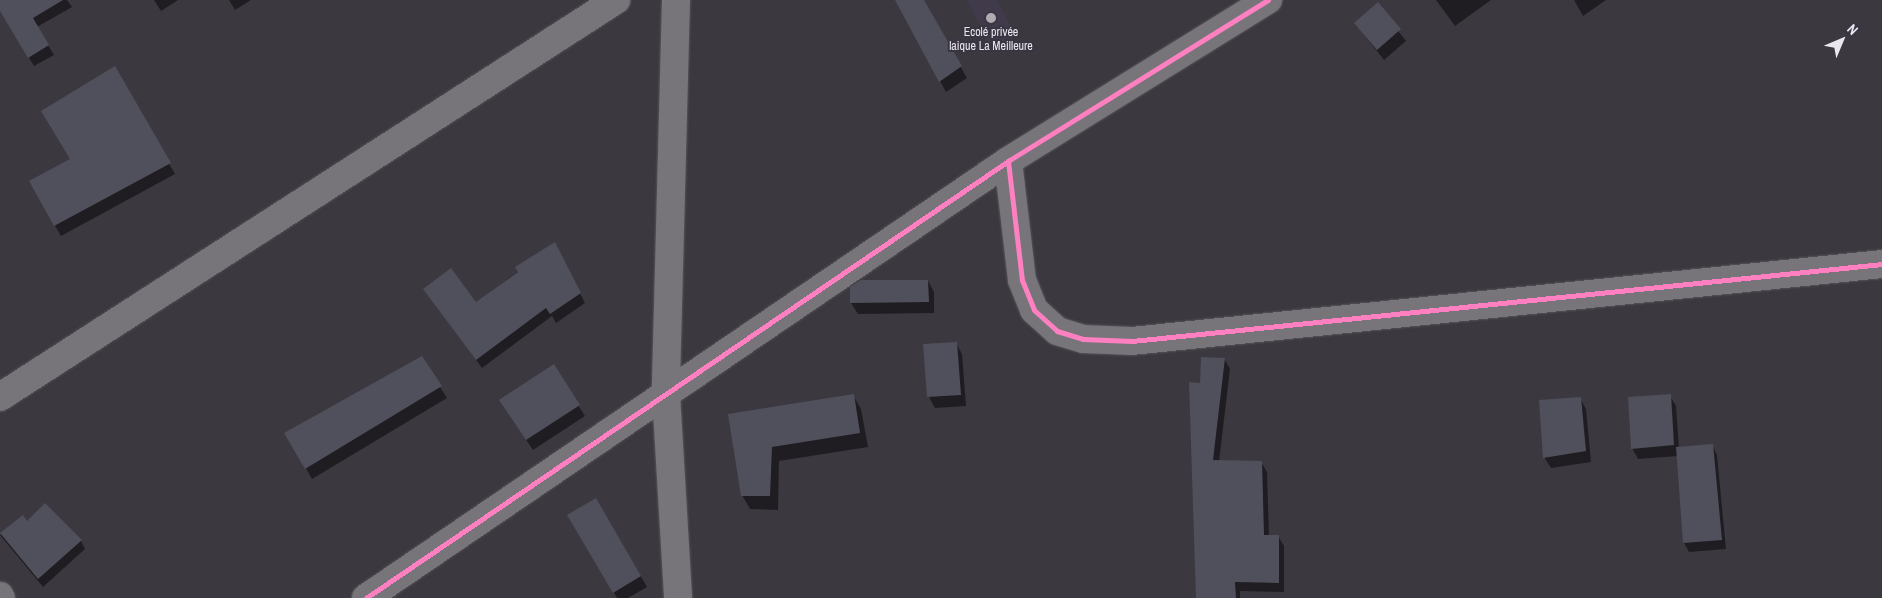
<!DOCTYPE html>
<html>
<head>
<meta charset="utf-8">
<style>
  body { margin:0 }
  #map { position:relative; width:1882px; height:598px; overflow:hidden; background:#3b383f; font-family:"Archivo Narrow",sans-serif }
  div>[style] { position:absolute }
  .built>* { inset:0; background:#413a4b }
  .shadow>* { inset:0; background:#0007 }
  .building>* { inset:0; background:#50505d }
  .roads { filter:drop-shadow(0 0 1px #57545a) drop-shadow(0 0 1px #57545a) }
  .minor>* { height:28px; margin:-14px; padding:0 14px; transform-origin:14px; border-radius:14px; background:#77757a }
  .tertiary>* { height:28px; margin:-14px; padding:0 14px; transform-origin:14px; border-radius:14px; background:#77757a }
  .cycleway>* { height:5px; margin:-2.5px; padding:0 2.5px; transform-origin:2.5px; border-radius:2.5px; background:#ff80c0 }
  .dots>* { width:14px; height:14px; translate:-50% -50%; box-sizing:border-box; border:2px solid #3a3542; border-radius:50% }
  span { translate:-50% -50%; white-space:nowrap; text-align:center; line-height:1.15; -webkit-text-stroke:4px #3a3542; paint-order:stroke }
  .poi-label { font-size:12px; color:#eae7ef }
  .north { position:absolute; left:1817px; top:15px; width:50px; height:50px; -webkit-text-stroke:4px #3a3542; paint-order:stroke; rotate:45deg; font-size:14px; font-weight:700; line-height:20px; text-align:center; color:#eae7ef }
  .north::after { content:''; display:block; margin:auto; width:18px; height:22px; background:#eae7ef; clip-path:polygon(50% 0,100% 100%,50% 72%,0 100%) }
</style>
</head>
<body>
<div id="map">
  <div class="built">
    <i style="clip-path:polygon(967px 0,997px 0,1016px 36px,993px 53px)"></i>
  </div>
  <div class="shadow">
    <i style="clip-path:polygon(8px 0,67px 0,72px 7px,37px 27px,54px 55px,34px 66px,0 9px)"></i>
    <i style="clip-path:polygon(154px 0,178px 0,161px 11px)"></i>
    <i style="clip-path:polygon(229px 0,251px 0,235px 10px)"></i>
    <i style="clip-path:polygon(896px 0,922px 0,967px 78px,946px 92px)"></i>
    <i style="clip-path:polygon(1436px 0,1491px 0,1455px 26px)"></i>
    <i style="clip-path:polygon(1574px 0,1606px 0,1583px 16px)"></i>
    <i style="clip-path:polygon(1377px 4px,1406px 41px,1384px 60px,1355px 23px)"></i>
    <i style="clip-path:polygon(114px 68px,175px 174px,61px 236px,30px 182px,71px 160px)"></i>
    <i style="clip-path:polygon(555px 244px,585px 303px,556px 323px,552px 316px,482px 368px,424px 289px,476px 303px)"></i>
    <i style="clip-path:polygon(928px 281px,934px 292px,934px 313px,858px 314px,851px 303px)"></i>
    <i style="clip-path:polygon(956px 343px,962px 354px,966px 406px,935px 408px,929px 397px,925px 345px)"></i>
    <i style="clip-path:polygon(1225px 360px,1230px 369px,1219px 462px,1261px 462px,1267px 472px,1269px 536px,1278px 536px,1284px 546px,1284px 592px,1240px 591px,1240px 598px,1198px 598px,1201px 384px)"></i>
    <i style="clip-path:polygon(553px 366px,585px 416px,533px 450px,507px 411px)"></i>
    <i style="clip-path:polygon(440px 387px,447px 398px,312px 479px,286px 433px)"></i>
    <i style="clip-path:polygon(853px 395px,861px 409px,868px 447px,779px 461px,778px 510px,750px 509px,742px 495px,729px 415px)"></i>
    <i style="clip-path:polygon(1670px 396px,1676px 406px,1679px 448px,1712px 445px,1717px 455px,1726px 549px,1689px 552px,1684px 543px,1678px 456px,1638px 459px,1632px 448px)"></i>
    <i style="clip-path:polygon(1580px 398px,1586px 409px,1591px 462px,1551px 468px,1544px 457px)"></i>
    <i style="clip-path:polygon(596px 499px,647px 587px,628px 598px,617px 598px,569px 515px)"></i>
    <i style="clip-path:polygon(23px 517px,27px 522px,81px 541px,85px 549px,43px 587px,0 535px)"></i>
  </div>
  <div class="building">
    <i style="clip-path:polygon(0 0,63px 0,33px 18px,49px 45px,28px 58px,0 11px)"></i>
    <i style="clip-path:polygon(895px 0,924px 0,962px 66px,939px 82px)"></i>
    <i style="clip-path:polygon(1378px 2px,1401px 29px,1377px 50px,1354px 23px)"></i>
    <i style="clip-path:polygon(115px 66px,171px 163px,54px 226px,29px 181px,70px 159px,41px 111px)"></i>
    <i style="clip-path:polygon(555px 242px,581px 293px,550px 314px,546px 308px,476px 360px,423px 289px,451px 268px,476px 302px,518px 272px,515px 267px)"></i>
    <i style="clip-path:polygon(861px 280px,928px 280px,929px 302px,850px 303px,850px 287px)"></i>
    <i style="clip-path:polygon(957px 342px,961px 395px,927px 397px,923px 344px)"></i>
    <i style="clip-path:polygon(422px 356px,442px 386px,305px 469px,284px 433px)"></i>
    <i style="clip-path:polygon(1201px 357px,1225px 358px,1213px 460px,1262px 461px,1264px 535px,1279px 535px,1279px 583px,1235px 582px,1236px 598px,1196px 598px,1189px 382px,1200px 383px)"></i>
    <i style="clip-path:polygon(554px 364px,580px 405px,526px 440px,499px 400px)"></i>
    <i style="clip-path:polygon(854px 394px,860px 433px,772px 447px,770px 496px,741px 496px,728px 414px)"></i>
    <i style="clip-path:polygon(1671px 394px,1674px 445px,1631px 449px,1628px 397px)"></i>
    <i style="clip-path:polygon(1581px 397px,1586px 451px,1543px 458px,1539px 400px)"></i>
    <i style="clip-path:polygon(1713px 444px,1722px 540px,1683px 543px,1676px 447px)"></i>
    <i style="clip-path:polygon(596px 498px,641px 576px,613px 593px,567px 515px)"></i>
    <i style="clip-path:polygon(45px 503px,82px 540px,38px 579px,0 533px,23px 515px,27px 521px)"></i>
  </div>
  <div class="roads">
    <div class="minor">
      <i style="left:676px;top:0;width:394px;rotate:91.5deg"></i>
      <i style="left:666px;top:394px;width:204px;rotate:86.6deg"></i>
      <i style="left:1008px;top:161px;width:120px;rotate:83.3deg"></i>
      <i style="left:1022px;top:280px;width:32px;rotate:68deg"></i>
      <i style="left:1034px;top:310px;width:31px;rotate:42deg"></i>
      <i style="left:1057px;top:331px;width:27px;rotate:17deg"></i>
      <i style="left:1083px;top:339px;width:49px;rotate:2.3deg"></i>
      <i style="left:1132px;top:341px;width:754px;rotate:-5.86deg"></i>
      <i style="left:0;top:596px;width:2px;rotate:63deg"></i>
      <i style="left:366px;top:598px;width:777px;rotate:-34.24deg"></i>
      <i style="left:1008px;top:161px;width:306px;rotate:-31.8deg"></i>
    </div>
    <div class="tertiary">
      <i style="left:0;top:397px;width:733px;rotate:-32.8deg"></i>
    </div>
  </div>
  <div class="cycleway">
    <i style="left:1008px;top:161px;width:120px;rotate:83.3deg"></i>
    <i style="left:1022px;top:280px;width:32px;rotate:68deg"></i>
    <i style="left:1034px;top:310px;width:31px;rotate:42deg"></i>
    <i style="left:1057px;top:331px;width:27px;rotate:17deg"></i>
    <i style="left:1083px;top:339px;width:49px;rotate:2.3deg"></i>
    <i style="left:1132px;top:341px;width:754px;rotate:-5.86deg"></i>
    <i style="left:366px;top:598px;width:777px;rotate:-34.24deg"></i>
    <i style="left:1008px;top:161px;width:306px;rotate:-31.8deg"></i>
  </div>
  <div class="dots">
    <i style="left:991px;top:18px;background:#adaab1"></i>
  </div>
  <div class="poi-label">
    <span style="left:991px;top:40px">Ecolé privée<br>laique La Meilleure</span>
  </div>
  <div class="north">N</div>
</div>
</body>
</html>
